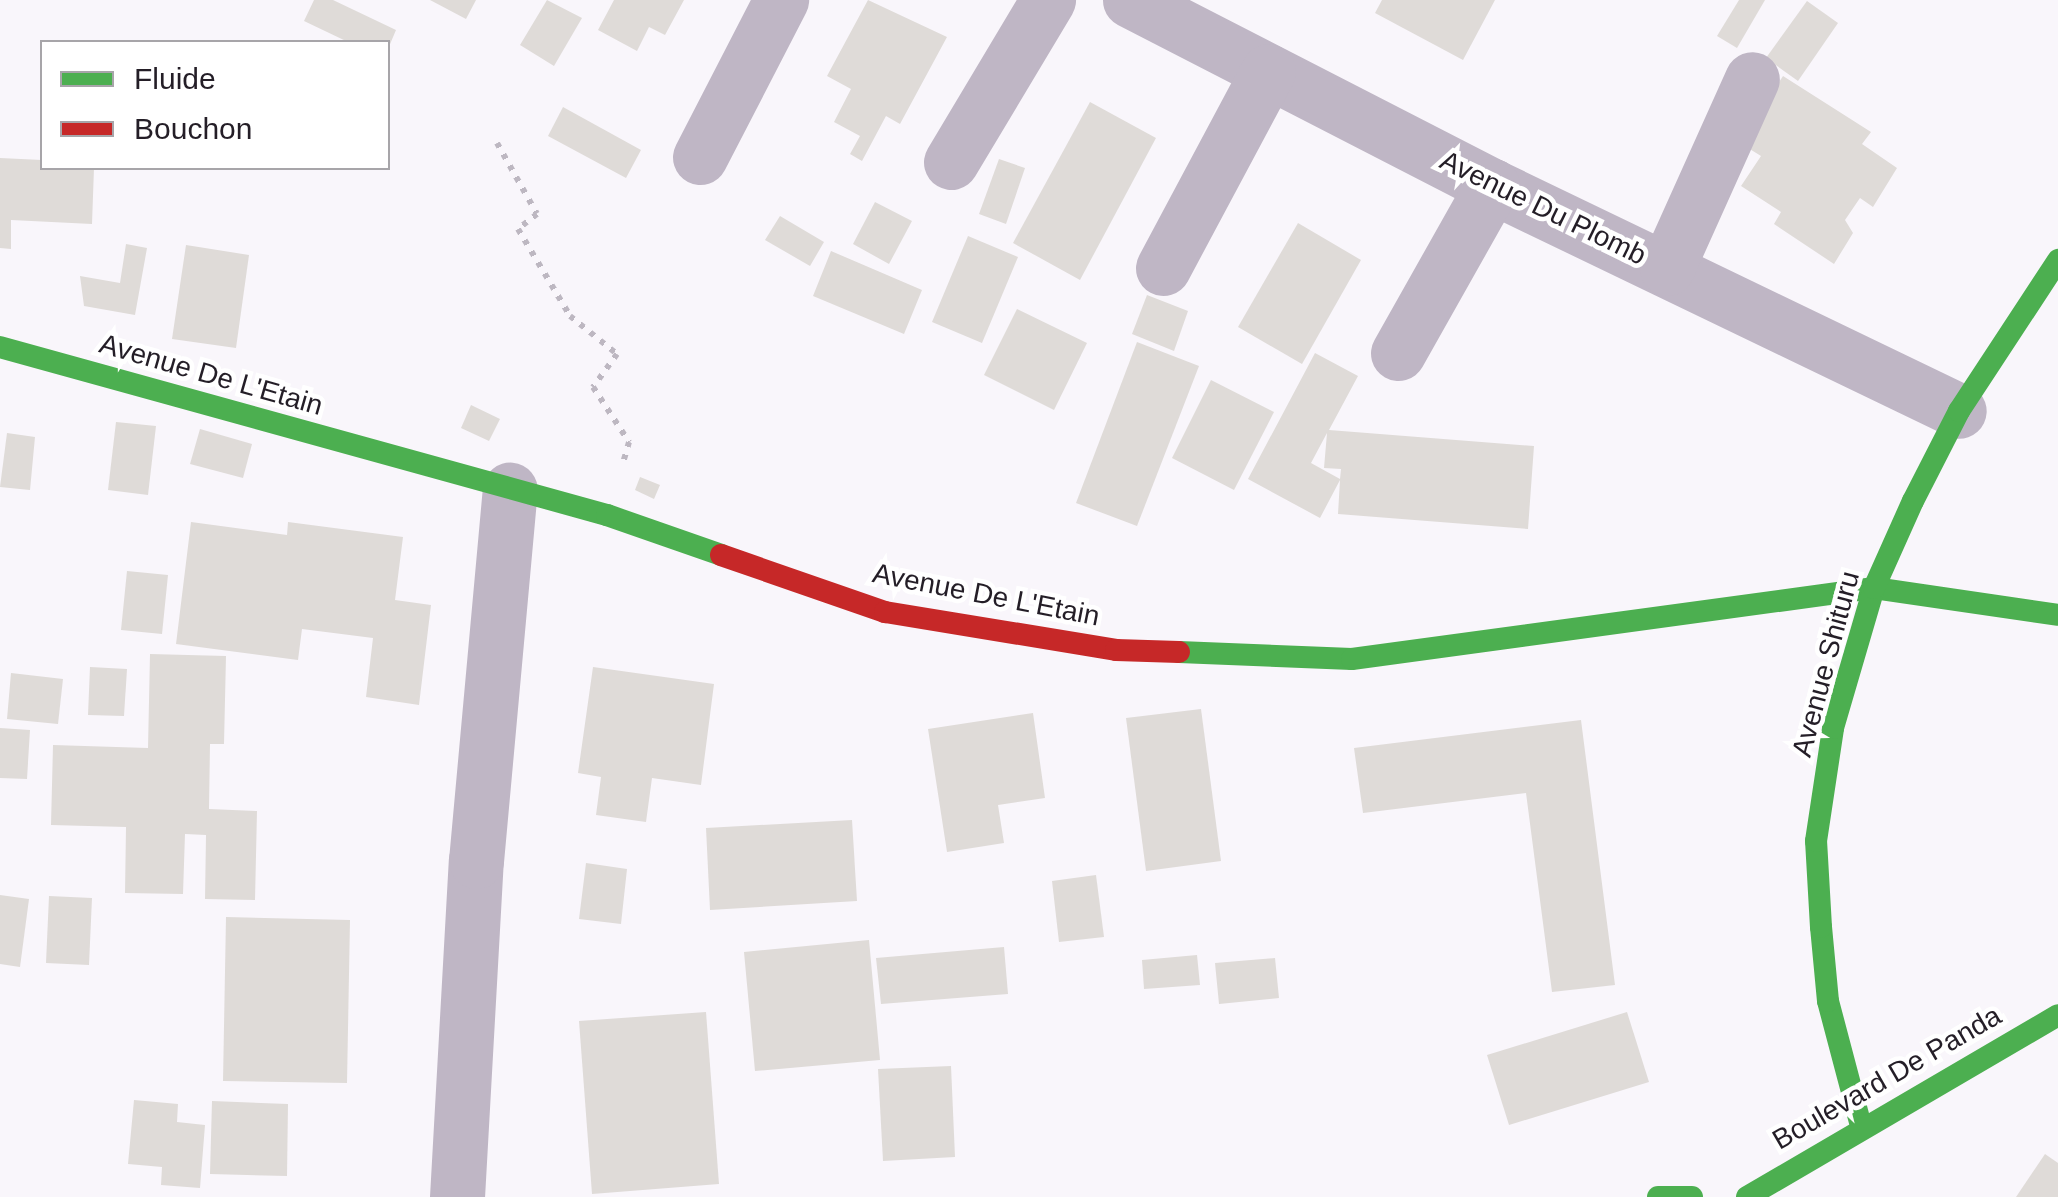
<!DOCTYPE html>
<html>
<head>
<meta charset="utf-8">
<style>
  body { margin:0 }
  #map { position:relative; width:2058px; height:1197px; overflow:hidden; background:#f9f6fb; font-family:Arial,sans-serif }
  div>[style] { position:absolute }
  .building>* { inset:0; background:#dfdbd8 }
  .path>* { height:6px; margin-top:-3px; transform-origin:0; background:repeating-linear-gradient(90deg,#bdb7c1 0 5px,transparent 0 13px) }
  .street>* { height:55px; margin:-27.5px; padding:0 27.5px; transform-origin:27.5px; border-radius:27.5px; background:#bfb6c5 }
  .fast>* { height:22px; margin:-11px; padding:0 11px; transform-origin:11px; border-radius:11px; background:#4caf50 }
  .jam>* { height:22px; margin:-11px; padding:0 11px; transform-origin:11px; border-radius:11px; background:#c62828 }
  span { translate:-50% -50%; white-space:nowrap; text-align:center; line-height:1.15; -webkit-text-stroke:9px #fff; paint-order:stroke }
  .street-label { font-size:28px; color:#241e27 }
  .legend { position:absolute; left:40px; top:40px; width:350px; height:130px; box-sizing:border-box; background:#fff; border:2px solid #a7a5a9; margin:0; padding:12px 18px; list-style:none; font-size:30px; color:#241e27 }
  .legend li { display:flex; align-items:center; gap:20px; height:50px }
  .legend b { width:50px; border:2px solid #a7a5a9 }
</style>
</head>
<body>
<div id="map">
  <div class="building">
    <i style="clip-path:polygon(314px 0,333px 0,396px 30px,388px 49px,388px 42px,348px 42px,304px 21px)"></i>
    <i style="clip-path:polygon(430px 0,476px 0,466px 19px)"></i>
    <i style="clip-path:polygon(547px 0,582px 18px,554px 66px,520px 45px)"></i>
    <i style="clip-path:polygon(614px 0,684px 0,665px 35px,649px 27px,637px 51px,598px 30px)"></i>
    <i style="clip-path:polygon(868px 0,947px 37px,900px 124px,886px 116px,862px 161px,850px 154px,860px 136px,834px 122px,851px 89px,827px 76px)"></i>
    <i style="clip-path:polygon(1382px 0,1495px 0,1463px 60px,1375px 13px)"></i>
    <i style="clip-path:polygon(1739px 0,1765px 0,1737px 48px,1717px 36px)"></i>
    <i style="clip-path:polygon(1807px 1px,1838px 23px,1798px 81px,1766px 58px)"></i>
    <i style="clip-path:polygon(1783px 76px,1871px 132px,1862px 144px,1897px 168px,1873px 207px,1860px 198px,1845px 220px,1853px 233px,1834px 264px,1774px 224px,1781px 212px,1741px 186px,1761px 156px,1740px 143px)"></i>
    <i style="clip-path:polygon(1090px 102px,1156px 138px,1080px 280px,1013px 243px)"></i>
    <i style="clip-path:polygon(563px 107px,641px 150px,626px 178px,548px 136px)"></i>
    <i style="clip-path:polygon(0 158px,42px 160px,42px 168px,94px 168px,92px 224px,11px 220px,11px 249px,0 248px)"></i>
    <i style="clip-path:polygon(999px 159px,1025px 168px,1006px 224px,979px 214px)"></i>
    <i style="clip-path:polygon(875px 202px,912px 221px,889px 264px,853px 244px)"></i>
    <i style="clip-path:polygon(780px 216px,824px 242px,810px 266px,765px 240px)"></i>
    <i style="clip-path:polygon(1298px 223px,1361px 260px,1302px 364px,1238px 327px)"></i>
    <i style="clip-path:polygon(968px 236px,1018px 257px,982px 343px,932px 322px)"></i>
    <i style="clip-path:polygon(126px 244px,147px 248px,135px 315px,84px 306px,80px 276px,120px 283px)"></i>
    <i style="clip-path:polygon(186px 245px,249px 255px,236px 348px,172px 339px)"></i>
    <i style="clip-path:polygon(831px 251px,922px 290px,904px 334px,813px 296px)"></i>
    <i style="clip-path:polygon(1147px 295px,1188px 311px,1174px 351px,1132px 334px)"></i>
    <i style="clip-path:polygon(1017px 309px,1087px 343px,1054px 410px,984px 375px)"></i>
    <i style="clip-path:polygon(1137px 342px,1199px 366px,1137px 526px,1076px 503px)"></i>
    <i style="clip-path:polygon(evenodd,1315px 353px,1358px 376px,1329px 430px,1534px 446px,1528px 529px,1338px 514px,1340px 480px,1320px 518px,1248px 479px,1315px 353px,1327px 433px,1324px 468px,1341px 469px,1340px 479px,1311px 463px,1327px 433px)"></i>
    <i style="clip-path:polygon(1211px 380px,1274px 412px,1234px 490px,1172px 458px)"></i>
    <i style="clip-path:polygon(471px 405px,500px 419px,489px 441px,461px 428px)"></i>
    <i style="clip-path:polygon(116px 422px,156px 426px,148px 495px,108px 490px)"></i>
    <i style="clip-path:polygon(200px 429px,252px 444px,243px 478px,190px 464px)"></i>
    <i style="clip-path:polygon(7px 433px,35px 437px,30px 490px,0 487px)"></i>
    <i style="clip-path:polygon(640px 477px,660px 485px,654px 499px,635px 490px)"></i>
    <i style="clip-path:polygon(191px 522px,287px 535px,288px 522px,403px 537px,395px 600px,431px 605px,419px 705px,366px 697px,373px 638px,302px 629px,298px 660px,176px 644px)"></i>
    <i style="clip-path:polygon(127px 571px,168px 575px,162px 634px,121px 630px)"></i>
    <i style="clip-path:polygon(150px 654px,226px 656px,224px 744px,210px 744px,209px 809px,257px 811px,255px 900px,205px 899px,206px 835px,185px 834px,183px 894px,125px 893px,126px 827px,51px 825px,53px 745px,148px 748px)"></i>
    <i style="clip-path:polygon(90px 667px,127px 669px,124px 716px,88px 715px)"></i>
    <i style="clip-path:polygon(593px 667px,714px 684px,701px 785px,652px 778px,646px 822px,596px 815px,601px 777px,578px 773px)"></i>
    <i style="clip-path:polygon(11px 673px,63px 679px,58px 724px,7px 719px)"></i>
    <i style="clip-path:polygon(1201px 709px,1221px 861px,1146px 871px,1126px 718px)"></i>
    <i style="clip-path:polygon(1033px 713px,1045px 798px,998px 805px,1004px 843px,947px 852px,928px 729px)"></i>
    <i style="clip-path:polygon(1581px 720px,1615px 985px,1552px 992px,1526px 793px,1363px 813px,1354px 748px)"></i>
    <i style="clip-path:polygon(0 728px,30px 730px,27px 779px,0 778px)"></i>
    <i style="clip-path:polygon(852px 820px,857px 901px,710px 910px,706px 828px)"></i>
    <i style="clip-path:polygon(586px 863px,627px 869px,621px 924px,579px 919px)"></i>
    <i style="clip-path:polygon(1096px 875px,1104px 937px,1059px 942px,1052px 881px)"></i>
    <i style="clip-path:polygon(0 895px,29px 899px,20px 967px,0 964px)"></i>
    <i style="clip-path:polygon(49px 896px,92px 898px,89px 965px,46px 963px)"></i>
    <i style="clip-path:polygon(226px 917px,350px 920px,347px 1083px,223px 1081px)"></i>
    <i style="clip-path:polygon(869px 940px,880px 1060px,755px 1071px,744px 952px)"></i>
    <i style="clip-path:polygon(1004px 947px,1008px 994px,881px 1004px,876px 958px)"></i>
    <i style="clip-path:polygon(1197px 955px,1200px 985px,1144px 989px,1142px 960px)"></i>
    <i style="clip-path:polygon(1275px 958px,1279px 998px,1219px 1004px,1215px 963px)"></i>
    <i style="clip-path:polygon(706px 1012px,719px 1184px,592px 1194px,579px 1021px)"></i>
    <i style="clip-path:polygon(1627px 1012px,1649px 1082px,1509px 1125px,1487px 1055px)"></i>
    <i style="clip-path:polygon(951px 1066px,955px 1157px,883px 1161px,878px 1069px)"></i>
    <i style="clip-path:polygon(134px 1100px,178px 1104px,177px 1122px,205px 1125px,200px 1188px,161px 1185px,162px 1167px,128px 1164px)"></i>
    <i style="clip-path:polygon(212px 1101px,288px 1104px,287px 1176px,210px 1174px)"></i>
    <i style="clip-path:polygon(2045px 1154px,2058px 1163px,2058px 1197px,2016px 1197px)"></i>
  </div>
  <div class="path">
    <i style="left:497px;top:143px;width:81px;rotate:60.6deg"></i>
    <i style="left:537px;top:214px;width:24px;rotate:142deg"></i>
    <i style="left:518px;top:229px;width:101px;rotate:59.1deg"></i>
    <i style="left:570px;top:316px;width:60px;rotate:39deg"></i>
    <i style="left:617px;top:354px;width:41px;rotate:126deg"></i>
    <i style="left:593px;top:387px;width:66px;rotate:56.8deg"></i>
    <i style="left:629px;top:442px;width:25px;rotate:106deg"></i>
  </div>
  <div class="street">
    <i style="left:1130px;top:0;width:407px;rotate:27.2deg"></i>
    <i style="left:1492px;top:186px;width:518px;rotate:25.72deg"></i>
    <i style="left:700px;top:157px;width:177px;rotate:-62.7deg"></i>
    <i style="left:951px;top:162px;width:189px;rotate:-59.1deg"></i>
    <i style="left:1163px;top:268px;width:223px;rotate:-61.9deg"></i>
    <i style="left:1667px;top:268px;width:207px;rotate:-65.8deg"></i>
    <i style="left:1398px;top:353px;width:192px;rotate:-60.6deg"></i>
    <i style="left:457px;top:1197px;width:337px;rotate:-86.8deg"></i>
    <i style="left:476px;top:861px;width:373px;rotate:-84.8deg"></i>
  </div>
  <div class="fast">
    <i style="left:0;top:347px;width:630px;rotate:15.47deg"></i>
    <i style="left:607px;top:515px;width:121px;rotate:19.3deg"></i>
    <i style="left:1179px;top:652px;width:173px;rotate:2.3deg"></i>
    <i style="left:1352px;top:659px;width:527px;rotate:-7.75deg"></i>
    <i style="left:1874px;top:588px;width:186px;rotate:8.3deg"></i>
    <i style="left:1861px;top:1126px;width:129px;rotate:-104.8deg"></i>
    <i style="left:1828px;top:1001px;width:74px;rotate:-95.4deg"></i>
    <i style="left:1821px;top:927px;width:86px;rotate:-93.3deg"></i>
    <i style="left:1816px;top:841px;width:114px;rotate:-81.4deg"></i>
    <i style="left:1833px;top:728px;width:146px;rotate:-73.7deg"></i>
    <i style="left:1874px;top:588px;width:95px;rotate:-65.9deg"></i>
    <i style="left:1913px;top:501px;width:101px;rotate:-62.9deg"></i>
    <i style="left:1959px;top:411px;width:181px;rotate:-56.7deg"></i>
    <i style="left:1658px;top:1197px;width:34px"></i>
    <i style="left:1747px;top:1197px;width:360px;rotate:-30.3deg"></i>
  </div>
  <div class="jam">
    <i style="left:721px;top:555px;width:174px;rotate:19.2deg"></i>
    <i style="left:885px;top:612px;width:234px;rotate:9.3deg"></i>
    <i style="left:1116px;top:650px;width:63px;rotate:1.8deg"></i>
  </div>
  <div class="street-label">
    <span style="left:1543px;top:208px;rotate:26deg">Avenue Du Plomb</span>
    <span style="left:211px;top:375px;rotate:16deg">Avenue De L'Etain</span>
    <span style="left:986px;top:595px;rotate:11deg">Avenue De L'Etain</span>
    <span style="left:1826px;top:664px;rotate:-75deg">Avenue Shituru</span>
    <span style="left:1887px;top:1078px;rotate:-30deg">Boulevard De Panda</span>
  </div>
  <ul class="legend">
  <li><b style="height:12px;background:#4caf50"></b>Fluide</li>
  <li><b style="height:12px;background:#c62828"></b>Bouchon</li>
  </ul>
</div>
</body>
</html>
